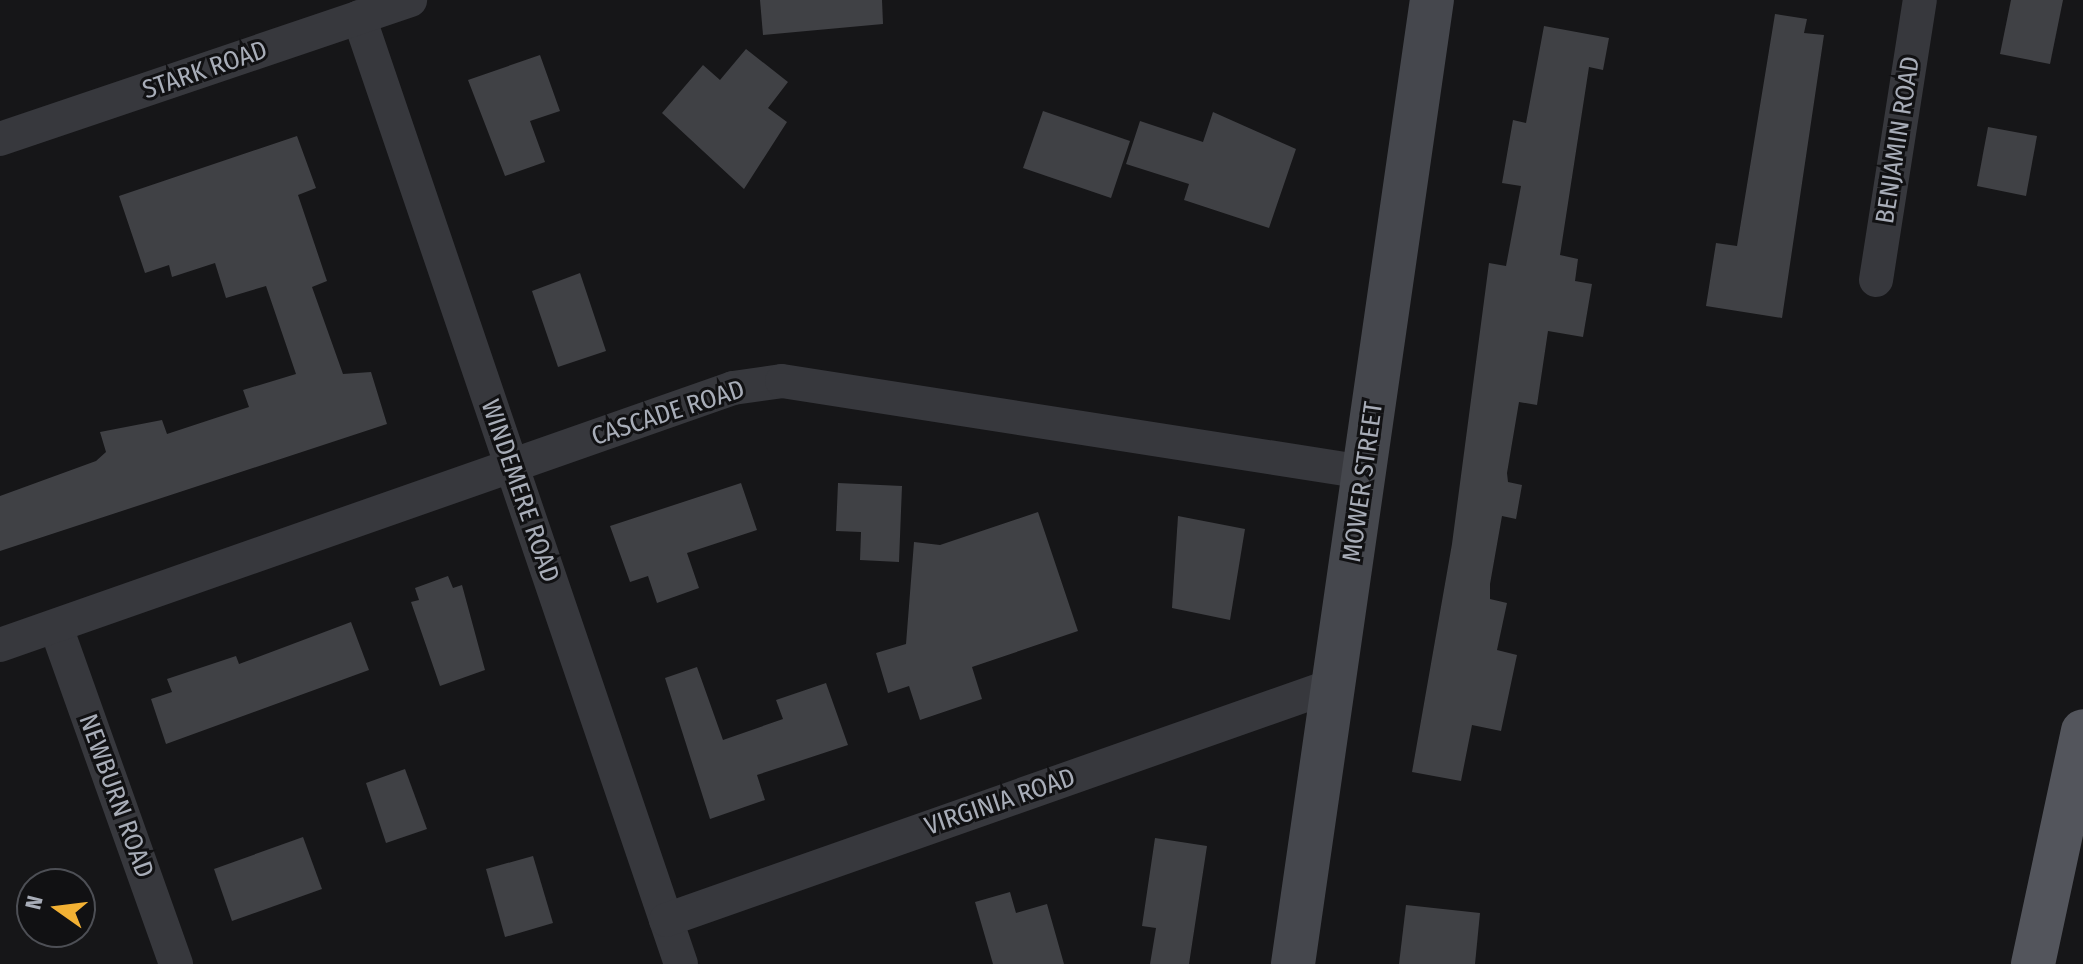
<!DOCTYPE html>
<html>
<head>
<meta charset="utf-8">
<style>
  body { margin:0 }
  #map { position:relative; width:2083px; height:964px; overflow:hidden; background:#161618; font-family:"Fira Sans Condensed",sans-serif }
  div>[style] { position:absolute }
  .building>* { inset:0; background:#404145 }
  .street>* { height:34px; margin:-17px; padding:0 17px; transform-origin:17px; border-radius:17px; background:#37383d }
  .secondary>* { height:44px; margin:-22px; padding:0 22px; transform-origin:22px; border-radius:22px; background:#45474d }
  .primary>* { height:44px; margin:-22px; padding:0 22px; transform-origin:22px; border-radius:22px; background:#53555c }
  span { translate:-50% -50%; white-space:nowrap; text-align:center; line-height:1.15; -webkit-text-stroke:6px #111113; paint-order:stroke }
  .street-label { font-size:26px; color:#a8adb8 }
  .north { position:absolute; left:16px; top:868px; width:80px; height:80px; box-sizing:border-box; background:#111113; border:2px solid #4d4f55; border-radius:50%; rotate:284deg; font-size:22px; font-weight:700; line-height:32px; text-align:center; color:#a8adb8 }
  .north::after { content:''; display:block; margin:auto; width:28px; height:36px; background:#f2b134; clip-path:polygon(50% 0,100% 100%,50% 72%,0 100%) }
</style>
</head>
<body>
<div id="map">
  <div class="building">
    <i style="clip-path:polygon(760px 0,882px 0,883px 24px,763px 35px)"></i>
    <i style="clip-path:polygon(2011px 0,2063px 0,2050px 64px,2000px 54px)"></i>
    <i style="clip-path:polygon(1775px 14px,1807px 19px,1804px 33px,1824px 35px,1782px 318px,1706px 306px,1716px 243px,1737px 246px)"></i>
    <i style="clip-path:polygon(1544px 26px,1609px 38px,1603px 70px,1589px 67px,1560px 255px,1578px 259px,1575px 281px,1592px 284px,1583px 337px,1548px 331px,1537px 405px,1519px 402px,1507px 473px,1508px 482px,1522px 485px,1516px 519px,1502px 516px,1490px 584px,1490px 599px,1507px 603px,1497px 650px,1517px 655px,1501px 731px,1472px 725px,1461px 781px,1412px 772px,1452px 544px,1489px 263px,1506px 266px,1521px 186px,1502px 183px,1513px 120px,1526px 123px)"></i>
    <i style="clip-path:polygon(746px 49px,788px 82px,768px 108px,787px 122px,744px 189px,662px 113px,703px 65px,720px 80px)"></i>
    <i style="clip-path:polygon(540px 55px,560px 111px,530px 121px,545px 162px,505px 176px,468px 80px)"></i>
    <i style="clip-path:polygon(1043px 111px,1130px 141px,1111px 198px,1023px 168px)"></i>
    <i style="clip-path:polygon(1213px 112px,1296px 149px,1269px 228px,1184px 200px,1189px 184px,1126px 164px,1140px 121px,1203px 142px)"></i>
    <i style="clip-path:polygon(1988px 127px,2037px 136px,2026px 196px,1977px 186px)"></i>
    <i style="clip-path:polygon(297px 136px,316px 188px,298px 195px,327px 281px,312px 287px,343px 374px,371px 372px,387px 424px,0 551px,0 496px,96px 461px,106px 452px,100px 432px,162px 420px,167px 434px,249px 407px,243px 390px,296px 374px,266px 286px,226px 298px,215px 263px,172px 277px,169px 265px,145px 273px,119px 196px)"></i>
    <i style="clip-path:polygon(580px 273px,606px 351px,558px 367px,532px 291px)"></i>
    <i style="clip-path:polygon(741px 483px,757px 530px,687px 553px,699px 588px,657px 603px,648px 576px,630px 582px,610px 526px)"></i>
    <i style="clip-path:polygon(838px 483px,902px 486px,899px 562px,860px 560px,861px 532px,836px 531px)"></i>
    <i style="clip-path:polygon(1038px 512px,1078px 631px,972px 667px,982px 699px,920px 720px,909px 686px,888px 693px,876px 653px,906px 644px,914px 542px,940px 545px)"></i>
    <i style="clip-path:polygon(1178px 516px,1245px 529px,1230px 620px,1172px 608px)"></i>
    <i style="clip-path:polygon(448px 576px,453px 588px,462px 585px,485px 670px,440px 686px,411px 602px,419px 600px,415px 588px)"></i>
    <i style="clip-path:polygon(351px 622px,369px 670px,166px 744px,151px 699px,172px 692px,167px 679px,236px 656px,239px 664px)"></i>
    <i style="clip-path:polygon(697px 667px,723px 740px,783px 719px,776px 700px,826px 683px,848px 745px,757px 775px,765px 800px,710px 819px,665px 678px)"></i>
    <i style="clip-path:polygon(405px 769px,427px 829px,386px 843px,366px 783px)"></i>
    <i style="clip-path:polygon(303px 837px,322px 889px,232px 921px,214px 869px)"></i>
    <i style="clip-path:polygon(1155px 838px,1207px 846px,1189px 964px,1150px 964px,1156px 928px,1142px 926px)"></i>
    <i style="clip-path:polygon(533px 856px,553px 923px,505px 937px,486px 869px)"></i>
    <i style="clip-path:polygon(1010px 892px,1016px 913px,1047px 904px,1064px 964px,993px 964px,975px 902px)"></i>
    <i style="clip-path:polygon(1406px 905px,1480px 913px,1475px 964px,1399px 964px)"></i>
  </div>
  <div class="street">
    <i style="left:359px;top:17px;width:1000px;rotate:71.22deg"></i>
    <i style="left:0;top:139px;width:433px;rotate:-18.7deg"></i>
    <i style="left:1876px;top:280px;width:283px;rotate:-81.1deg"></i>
    <i style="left:56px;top:627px;width:358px;rotate:70.4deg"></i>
    <i style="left:0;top:645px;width:777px;rotate:-19.32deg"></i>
    <i style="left:733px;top:388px;width:49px;rotate:-8.1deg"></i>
    <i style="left:782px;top:381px;width:589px;rotate:8.89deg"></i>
    <i style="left:666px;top:920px;width:708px;rotate:-19.38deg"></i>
  </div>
  <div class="secondary">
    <i style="left:1293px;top:964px;width:974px;rotate:-81.8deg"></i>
  </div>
  <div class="primary">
    <i style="left:2033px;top:964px;width:238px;rotate:-77.9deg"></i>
  </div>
  <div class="street-label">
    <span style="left:205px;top:70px;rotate:-19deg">STARK ROAD</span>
    <span style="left:1898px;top:140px;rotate:-81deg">BENJAMIN ROAD</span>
    <span style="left:668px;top:413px;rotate:-18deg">CASCADE ROAD</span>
    <span style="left:1363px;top:482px;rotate:-82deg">MOWER STREET</span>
    <span style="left:520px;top:491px;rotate:71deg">WINDEMERE ROAD</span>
    <span style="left:116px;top:796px;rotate:70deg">NEWBURN ROAD</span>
    <span style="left:1000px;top:802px;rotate:-19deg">VIRGINIA ROAD</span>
  </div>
  <div class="north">N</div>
</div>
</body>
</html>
